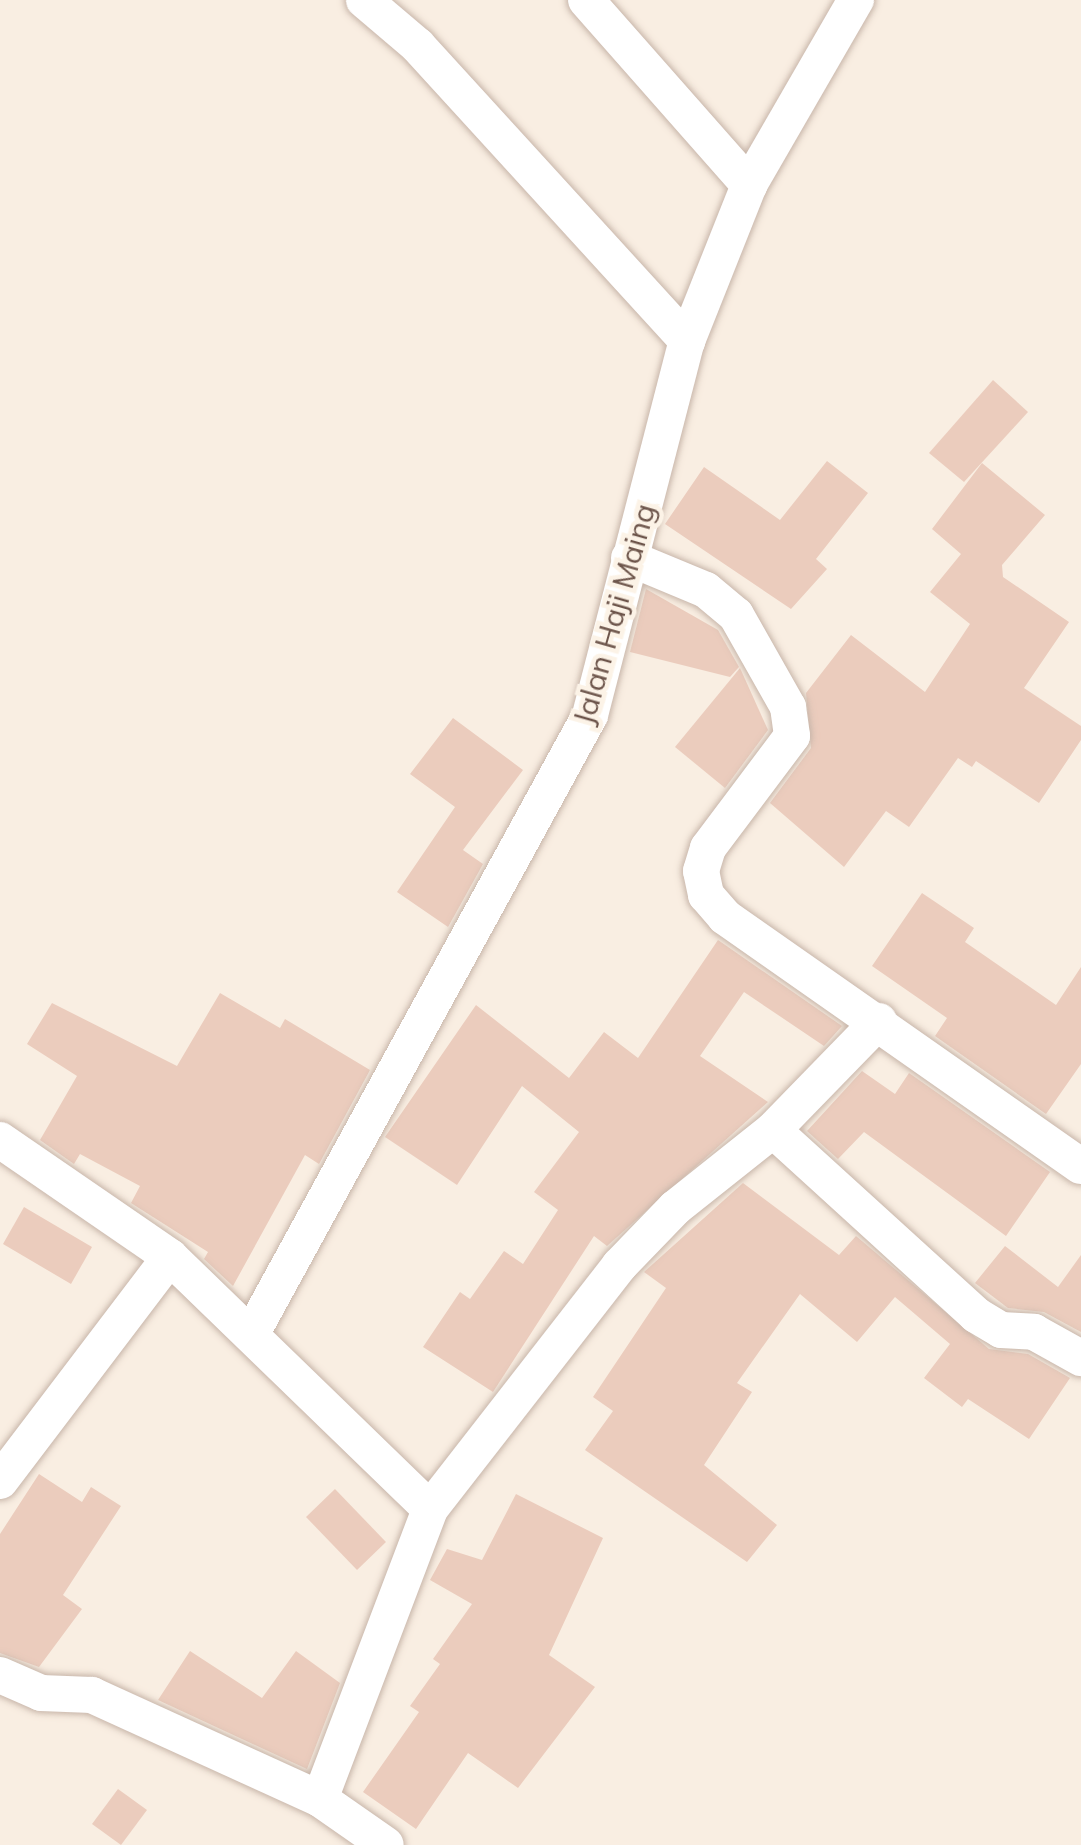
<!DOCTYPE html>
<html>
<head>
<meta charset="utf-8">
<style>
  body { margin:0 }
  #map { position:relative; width:1081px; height:1845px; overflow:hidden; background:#f9eee2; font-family:Mulish,sans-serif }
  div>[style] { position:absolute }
  .building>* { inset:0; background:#ebccbd }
  .roads { filter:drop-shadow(0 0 3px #c8b6aa) drop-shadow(0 0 3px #c8b6aa) }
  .minor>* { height:36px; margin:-18px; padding:0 18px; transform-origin:18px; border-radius:18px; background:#fff }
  span { translate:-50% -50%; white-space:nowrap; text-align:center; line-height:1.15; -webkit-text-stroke:9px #fcf3e7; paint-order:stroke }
  .street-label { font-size:30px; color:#6d554b }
</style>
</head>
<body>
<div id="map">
  <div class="building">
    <i style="clip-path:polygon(993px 380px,1028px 412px,964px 482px,929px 453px)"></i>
    <i style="clip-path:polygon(827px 461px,868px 493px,816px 559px,827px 569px,791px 609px,665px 524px,704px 467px,780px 520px)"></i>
    <i style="clip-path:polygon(982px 463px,1045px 515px,1002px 565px,1003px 577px,1069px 622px,1024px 688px,1081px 726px,1081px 740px,1039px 803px,976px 761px,972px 767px,958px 758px,909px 827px,886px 811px,844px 867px,770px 803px,811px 748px,806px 693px,851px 635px,925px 692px,970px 624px,930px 592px,961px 554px,932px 529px)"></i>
    <i style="clip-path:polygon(646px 589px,718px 630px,739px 667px,730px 677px,630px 652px)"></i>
    <i style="clip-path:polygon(740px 668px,768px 730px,725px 788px,675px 747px)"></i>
    <i style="clip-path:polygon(453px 718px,523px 770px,463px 850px,483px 864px,448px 927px,397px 892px,455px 807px,410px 774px)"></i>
    <i style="clip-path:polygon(922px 893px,974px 928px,965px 942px,1056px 1005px,1081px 967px,1081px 1064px,1046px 1114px,935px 1036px,947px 1018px,872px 966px)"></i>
    <i style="clip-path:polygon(718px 940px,842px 1026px,824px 1046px,744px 992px,700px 1056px,768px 1102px,607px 1246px,594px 1236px,493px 1392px,423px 1347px,460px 1292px,470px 1299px,504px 1251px,523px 1264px,558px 1210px,534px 1192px,579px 1132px,522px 1086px,457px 1185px,385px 1137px,476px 1005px,569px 1078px,604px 1032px,638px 1058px)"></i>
    <i style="clip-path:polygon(220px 993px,280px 1028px,285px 1019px,370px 1070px,319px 1164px,305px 1155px,233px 1286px,204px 1259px,208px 1252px,131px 1203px,140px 1186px,80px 1154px,74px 1164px,40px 1140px,77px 1076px,27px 1044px,52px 1003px,177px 1066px)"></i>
    <i style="clip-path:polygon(862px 1071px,895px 1094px,909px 1073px,1050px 1172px,1006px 1236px,864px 1132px,838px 1159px,807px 1131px)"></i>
    <i style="clip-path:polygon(743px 1183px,839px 1255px,856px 1236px,989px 1349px,1028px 1354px,1070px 1378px,1029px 1439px,968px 1399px,962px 1407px,924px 1378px,950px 1344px,895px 1297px,857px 1342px,800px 1294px,737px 1383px,752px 1392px,704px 1465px,777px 1525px,747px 1562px,585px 1450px,613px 1411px,593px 1397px,666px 1288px,644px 1272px)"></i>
    <i style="clip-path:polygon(24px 1207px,92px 1247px,71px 1284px,3px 1244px)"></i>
    <i style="clip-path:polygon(1005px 1246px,1058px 1287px,1081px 1255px,1081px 1332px,1044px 1312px,1008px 1308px,975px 1283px)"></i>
    <i style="clip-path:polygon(39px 1474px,82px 1502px,91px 1487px,121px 1506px,63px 1595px,82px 1609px,39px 1667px,0 1653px,0 1534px)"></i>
    <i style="clip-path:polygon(335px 1489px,386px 1542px,357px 1570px,306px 1517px)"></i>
    <i style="clip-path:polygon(516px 1494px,603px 1538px,549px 1655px,595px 1687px,518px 1788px,468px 1753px,416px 1829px,363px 1792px,419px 1712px,410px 1706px,440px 1664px,433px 1659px,472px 1604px,430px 1580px,447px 1549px,482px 1560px)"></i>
    <i style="clip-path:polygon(190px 1651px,262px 1698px,296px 1651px,340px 1683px,307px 1769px,158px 1700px)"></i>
    <i style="clip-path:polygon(118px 1789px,147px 1810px,121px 1845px,92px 1824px)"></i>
  </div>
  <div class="roads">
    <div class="minor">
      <i style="left:364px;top:0;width:70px;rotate:40.3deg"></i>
      <i style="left:417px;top:45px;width:401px;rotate:47.6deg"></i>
      <i style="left:586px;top:0;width:247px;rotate:48.6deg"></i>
      <i style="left:629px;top:558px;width:83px;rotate:22.6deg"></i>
      <i style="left:706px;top:590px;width:39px;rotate:40deg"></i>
      <i style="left:736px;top:615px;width:106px;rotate:60.5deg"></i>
      <i style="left:788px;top:707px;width:29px;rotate:82deg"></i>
      <i style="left:792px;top:736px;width:140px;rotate:126.9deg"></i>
      <i style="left:708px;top:848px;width:24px;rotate:107deg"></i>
      <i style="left:701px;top:871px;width:25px;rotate:78deg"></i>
      <i style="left:706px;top:895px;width:29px;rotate:49deg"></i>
      <i style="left:725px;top:917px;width:434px;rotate:35deg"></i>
      <i style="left:773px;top:1130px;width:275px;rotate:42.3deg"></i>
      <i style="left:976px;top:1315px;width:29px;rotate:31deg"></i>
      <i style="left:1001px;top:1330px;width:33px;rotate:3deg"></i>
      <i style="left:1034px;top:1332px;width:54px;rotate:29deg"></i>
      <i style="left:0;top:1140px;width:206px;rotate:34.5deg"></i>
      <i style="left:170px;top:1257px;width:362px;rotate:44.1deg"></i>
      <i style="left:252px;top:1333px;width:704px;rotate:-61.32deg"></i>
      <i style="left:590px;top:715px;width:386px;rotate:-75.5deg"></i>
      <i style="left:687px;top:341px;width:168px;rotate:-68.3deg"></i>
      <i style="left:749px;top:185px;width:214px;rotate:-60deg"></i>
      <i style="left:0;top:1481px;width:281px;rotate:-52.8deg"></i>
      <i style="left:0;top:1675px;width:45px;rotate:23.7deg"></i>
      <i style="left:41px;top:1693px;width:51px;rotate:2.2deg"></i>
      <i style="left:92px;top:1695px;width:251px;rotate:24.5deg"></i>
      <i style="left:320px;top:1799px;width:80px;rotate:34.9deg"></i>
      <i style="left:320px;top:1799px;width:310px;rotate:-69.2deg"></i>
      <i style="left:430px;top:1509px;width:308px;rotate:-52.1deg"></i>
      <i style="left:619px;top:1266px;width:81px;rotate:-46deg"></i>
      <i style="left:675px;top:1208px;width:125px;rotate:-38.5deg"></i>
      <i style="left:773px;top:1130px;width:152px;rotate:-45.8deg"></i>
    </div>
  </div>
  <div class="street-label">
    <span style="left:614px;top:614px;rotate:-74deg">Jalan Haji Maing</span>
  </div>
</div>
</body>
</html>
